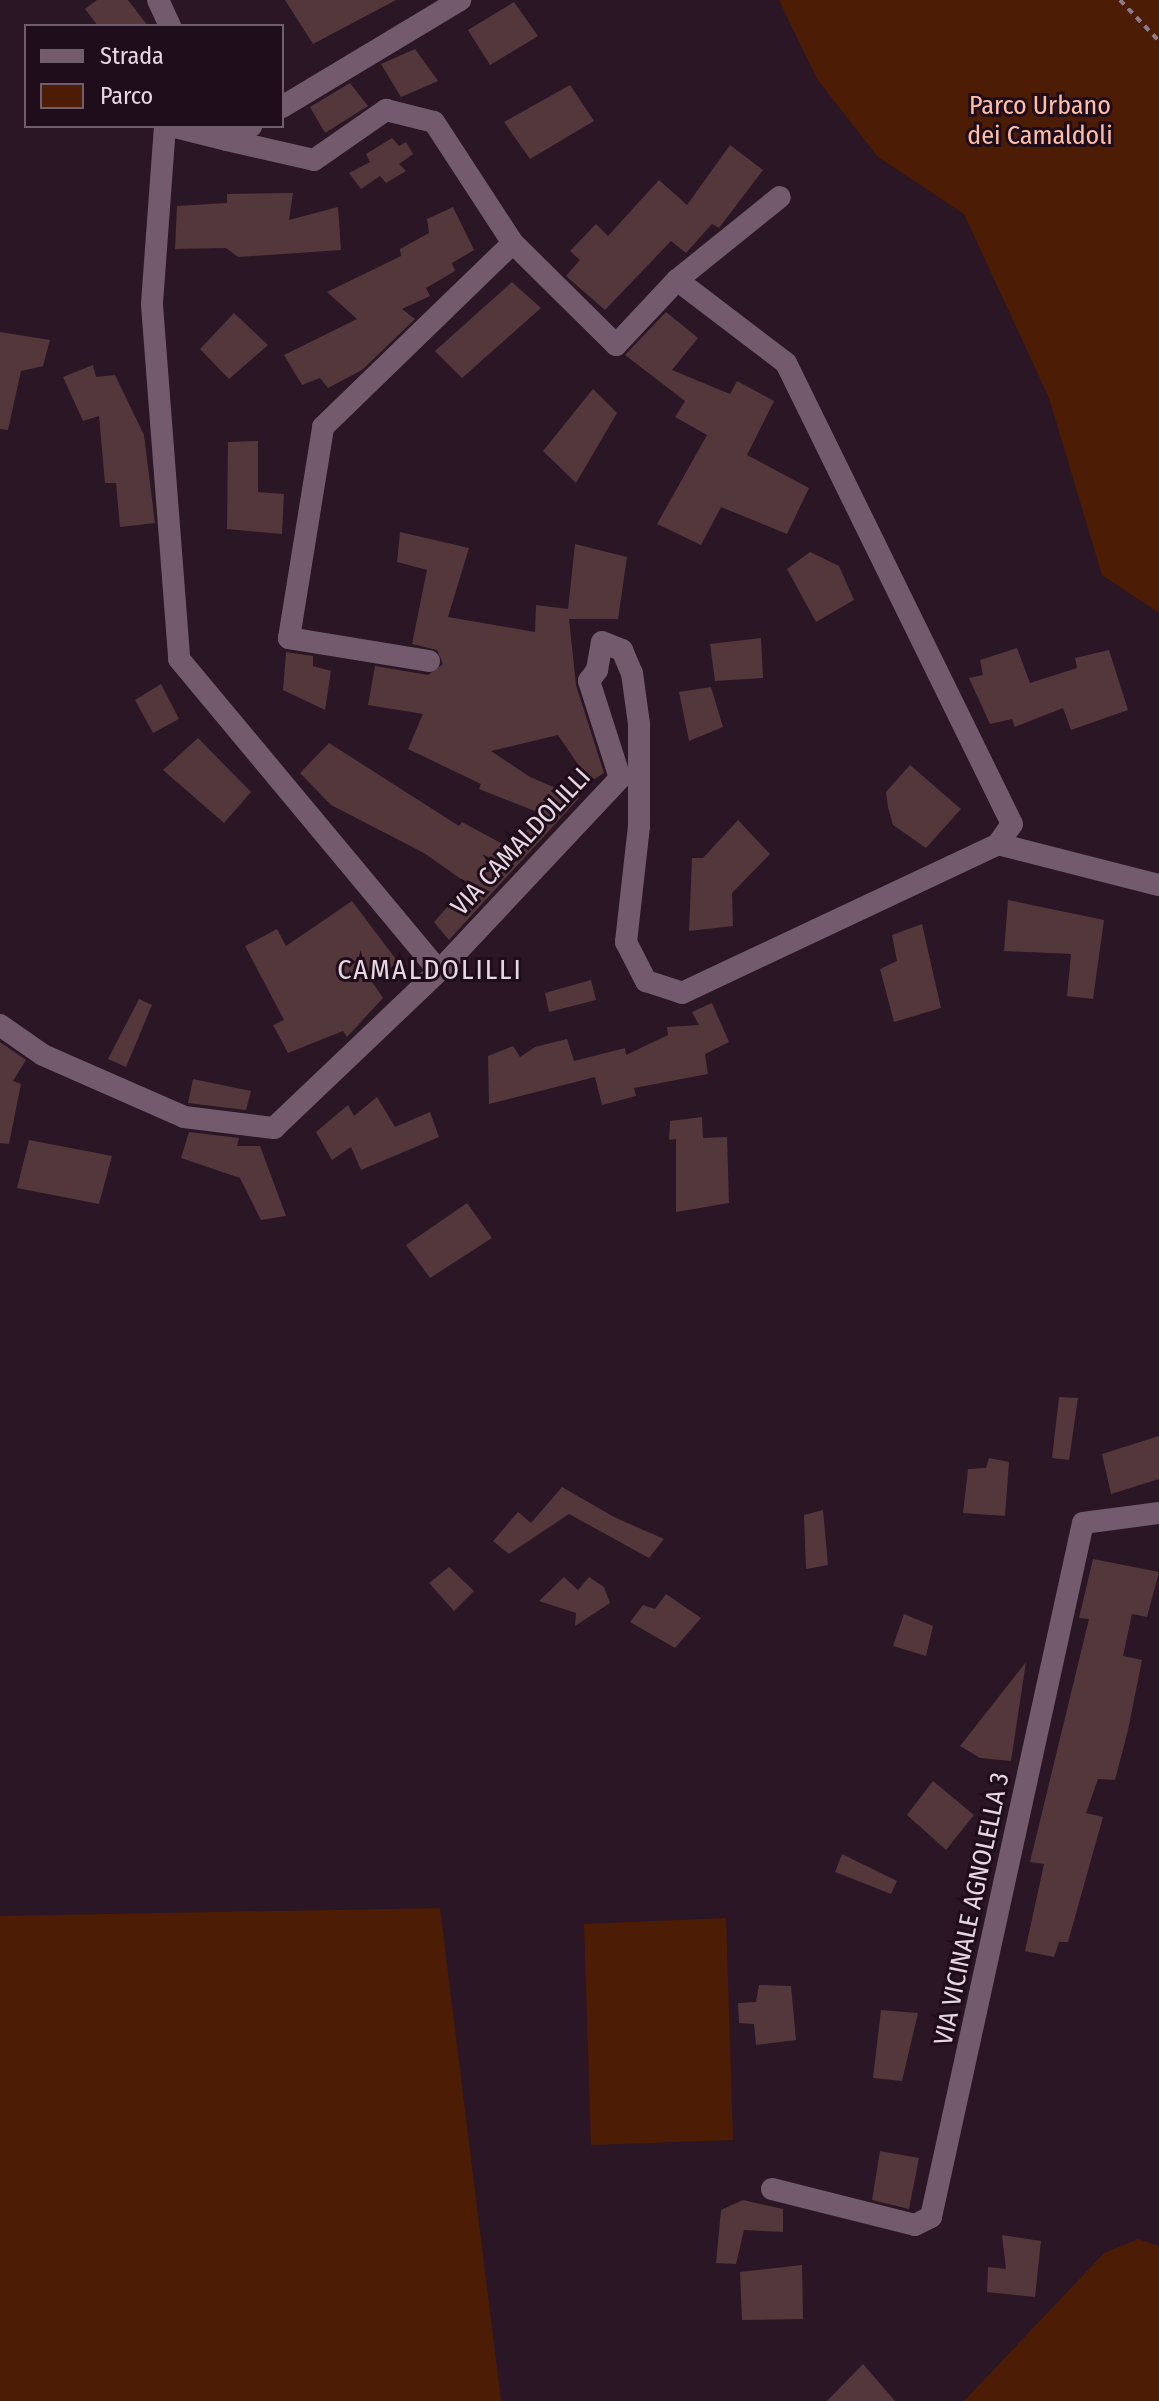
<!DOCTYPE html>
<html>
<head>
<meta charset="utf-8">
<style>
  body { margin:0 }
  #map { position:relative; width:1159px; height:2401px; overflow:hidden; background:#2a1625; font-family:"Fira Sans Condensed",sans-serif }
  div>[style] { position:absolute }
  .green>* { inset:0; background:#4d1c05 }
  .building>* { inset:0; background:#53373b }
  .path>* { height:4px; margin-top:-2px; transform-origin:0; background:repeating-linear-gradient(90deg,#8c7b88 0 6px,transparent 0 12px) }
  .minor>* { height:22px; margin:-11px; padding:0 11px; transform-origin:11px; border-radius:11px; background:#735b6d }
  span { translate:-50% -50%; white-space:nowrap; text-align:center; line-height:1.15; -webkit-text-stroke:6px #200d1c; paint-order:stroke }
  .park-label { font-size:26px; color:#ffbfa6 }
  .street-label { font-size:26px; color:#e6d8e2 }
  .neighbourhood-label { font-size:28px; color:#e6d8e2; letter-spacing:2px }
  .legend { position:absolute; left:24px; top:24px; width:260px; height:104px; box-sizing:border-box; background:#200d1c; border:2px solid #6f5e6b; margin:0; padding:10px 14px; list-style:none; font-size:24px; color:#e6d8e2 }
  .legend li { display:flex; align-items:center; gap:16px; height:40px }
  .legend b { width:40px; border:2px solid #6f5e6b }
</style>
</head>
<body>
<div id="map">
  <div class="green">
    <i style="clip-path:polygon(779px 0,1159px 0,1159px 613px,1102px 575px,1049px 398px,964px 214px,878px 157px,817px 79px)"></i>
    <i style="clip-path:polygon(440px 1908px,501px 2401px,0 2401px,0 1916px)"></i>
    <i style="clip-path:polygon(726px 1918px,733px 2140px,591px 2145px,584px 1924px)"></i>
    <i style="clip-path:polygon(1138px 2239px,1159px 2246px,1159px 2401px,964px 2401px,1104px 2253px)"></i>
  </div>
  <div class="building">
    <i style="clip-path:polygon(97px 0,128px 0,148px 26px,98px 26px,85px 9px)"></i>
    <i style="clip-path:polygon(285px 0,396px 0,313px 44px)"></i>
    <i style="clip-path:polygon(514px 2px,538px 36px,490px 65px,468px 30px)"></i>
    <i style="clip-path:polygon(415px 49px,438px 81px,401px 97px,381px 64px)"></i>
    <i style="clip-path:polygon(350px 83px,368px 106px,325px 133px,310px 107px)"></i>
    <i style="clip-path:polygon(570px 85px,594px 121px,530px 159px,504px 122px)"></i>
    <i style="clip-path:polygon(392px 138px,399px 146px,406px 142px,413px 154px,399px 164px,406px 171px,386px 183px,380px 176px,361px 189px,349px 173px,370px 162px,366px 154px)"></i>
    <i style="clip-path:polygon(730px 145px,763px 170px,719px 228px,712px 224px,686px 253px,671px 241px,605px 310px,566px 276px,580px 260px,570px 251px,596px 224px,608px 236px,659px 180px,687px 205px)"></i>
    <i style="clip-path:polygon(293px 193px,289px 220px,338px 207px,341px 250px,238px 257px,226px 248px,175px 249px,177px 206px,227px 203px,227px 194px)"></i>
    <i style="clip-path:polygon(453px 207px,474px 250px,452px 263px,455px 271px,426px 288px,430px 296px,402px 309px,415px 319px,362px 370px,328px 388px,320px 378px,302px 385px,284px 355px,357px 319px,327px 292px,401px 256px,400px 249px,429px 233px,427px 219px)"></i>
    <i style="clip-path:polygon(512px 282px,541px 308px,462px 378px,435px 351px)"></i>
    <i style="clip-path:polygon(666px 312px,698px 338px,672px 370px,730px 394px,737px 381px,774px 401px,747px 455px,809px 488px,787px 534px,721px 507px,701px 545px,657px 524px,707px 435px,675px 417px,685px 401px,625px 355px)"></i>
    <i style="clip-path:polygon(234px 313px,268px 345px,229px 379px,200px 349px)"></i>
    <i style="clip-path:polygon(0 332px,50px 340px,43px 366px,21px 371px,8px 430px,0 429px)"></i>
    <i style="clip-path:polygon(93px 365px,96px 377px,115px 375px,144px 435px,155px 523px,120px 527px,116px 483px,105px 483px,99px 416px,83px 421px,63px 377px)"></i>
    <i style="clip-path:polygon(593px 389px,617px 413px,576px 483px,543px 451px)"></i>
    <i style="clip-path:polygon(258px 441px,258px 492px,284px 494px,282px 534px,227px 529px,228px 442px)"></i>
    <i style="clip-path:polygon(400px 532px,469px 548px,448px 617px,535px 632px,536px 605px,568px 609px,575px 544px,627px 557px,618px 619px,569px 619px,576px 685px,604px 773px,590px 782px,558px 735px,491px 751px,530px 777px,579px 798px,449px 940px,434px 922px,468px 884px,424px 853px,331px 805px,300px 773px,329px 743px,459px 826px,462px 822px,512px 849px,540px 813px,479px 789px,481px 784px,408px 749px,423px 714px,368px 705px,375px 666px,428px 675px,443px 664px,437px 650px,412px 644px,427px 570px,397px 562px)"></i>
    <i style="clip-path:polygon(810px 552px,839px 566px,854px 600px,816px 622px,787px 569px)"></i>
    <i style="clip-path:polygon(761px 638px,763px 678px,715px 681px,710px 644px)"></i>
    <i style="clip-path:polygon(1017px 648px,1030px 683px,1077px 668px,1075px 658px,1109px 650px,1128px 710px,1071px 730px,1063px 708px,1015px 727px,1012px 719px,990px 724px,969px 678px,983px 675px,980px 660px)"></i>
    <i style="clip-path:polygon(286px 652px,313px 656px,313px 666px,331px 671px,325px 710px,283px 690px)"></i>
    <i style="clip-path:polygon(161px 684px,179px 719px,153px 733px,135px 700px)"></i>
    <i style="clip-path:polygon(711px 687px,723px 727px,689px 741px,679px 692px)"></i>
    <i style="clip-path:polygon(198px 738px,251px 792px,224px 823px,163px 770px)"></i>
    <i style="clip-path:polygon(910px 765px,961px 809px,926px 848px,893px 825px,888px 807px,886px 792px)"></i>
    <i style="clip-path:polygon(738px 820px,770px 854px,732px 893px,733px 926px,689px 931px,692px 858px,703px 858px)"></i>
    <i style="clip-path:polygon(1008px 900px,1104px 920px,1093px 999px,1067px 996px,1071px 954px,1004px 951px)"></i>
    <i style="clip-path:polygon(352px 901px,398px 962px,372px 982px,383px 998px,347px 1037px,343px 1031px,288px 1053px,273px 1025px,284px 1020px,245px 946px,277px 929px,286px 946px)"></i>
    <i style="clip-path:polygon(922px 924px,941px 1008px,894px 1022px,880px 969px,897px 961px,892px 935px)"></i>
    <i style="clip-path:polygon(591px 980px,596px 1000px,549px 1012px,545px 993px)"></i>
    <i style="clip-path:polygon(139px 999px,152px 1005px,126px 1067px,108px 1059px)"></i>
    <i style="clip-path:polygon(712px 1003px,729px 1042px,705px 1054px,708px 1074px,634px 1088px,636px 1096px,602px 1105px,595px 1077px,489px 1104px,488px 1056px,513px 1046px,520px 1057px,535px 1047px,567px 1039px,574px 1061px,625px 1048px,626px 1055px,668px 1035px,667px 1027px,699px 1025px,692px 1012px)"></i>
    <i style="clip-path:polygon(0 1042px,26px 1060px,13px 1081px,21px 1084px,9px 1144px,0 1143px)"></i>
    <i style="clip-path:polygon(193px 1079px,251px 1091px,246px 1110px,188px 1103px)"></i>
    <i style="clip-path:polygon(377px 1097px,395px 1127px,430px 1112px,439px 1137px,361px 1170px,351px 1147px,332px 1160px,316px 1132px,348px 1105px,354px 1116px)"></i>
    <i style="clip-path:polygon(702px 1117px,703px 1138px,727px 1137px,729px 1203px,676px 1212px,676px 1139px,669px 1140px,670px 1121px)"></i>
    <i style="clip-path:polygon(189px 1132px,239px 1138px,237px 1146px,260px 1146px,286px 1216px,261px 1220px,240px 1178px,181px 1158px)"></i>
    <i style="clip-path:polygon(29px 1140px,112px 1156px,99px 1204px,17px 1188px)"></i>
    <i style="clip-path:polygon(467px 1203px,492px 1238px,430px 1278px,406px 1245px)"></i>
    <i style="clip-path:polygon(1059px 1397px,1078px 1398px,1069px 1460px,1052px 1458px)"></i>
    <i style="clip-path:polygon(1159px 1436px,1159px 1479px,1111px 1494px,1102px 1454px)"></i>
    <i style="clip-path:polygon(989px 1458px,1009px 1462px,1005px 1516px,963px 1513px,968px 1469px,986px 1468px)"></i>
    <i style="clip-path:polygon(562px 1487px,614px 1517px,664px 1539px,649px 1558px,569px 1514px,509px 1554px,493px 1541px,518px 1512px,531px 1523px)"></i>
    <i style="clip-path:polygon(823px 1510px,828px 1565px,806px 1569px,804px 1515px)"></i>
    <i style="clip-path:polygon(1093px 1559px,1159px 1572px,1147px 1617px,1132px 1614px,1123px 1656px,1142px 1660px,1128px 1730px,1115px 1780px,1098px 1779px,1086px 1813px,1103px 1817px,1068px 1942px,1059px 1942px,1054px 1957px,1025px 1951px,1044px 1864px,1030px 1862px,1089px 1619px,1079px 1618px)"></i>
    <i style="clip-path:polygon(449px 1567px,474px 1591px,454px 1611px,429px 1583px)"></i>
    <i style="clip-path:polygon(564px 1577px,578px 1590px,589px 1577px,604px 1587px,610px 1603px,575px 1626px,576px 1613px,539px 1601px)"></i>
    <i style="clip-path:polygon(666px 1594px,701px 1618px,675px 1648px,630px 1622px,643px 1605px,655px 1609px)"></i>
    <i style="clip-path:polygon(904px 1614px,933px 1626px,926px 1656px,893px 1646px)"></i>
    <i style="clip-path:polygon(1026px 1662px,1011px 1761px,980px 1758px,960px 1746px)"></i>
    <i style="clip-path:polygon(933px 1781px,974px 1815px,946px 1850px,907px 1815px)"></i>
    <i style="clip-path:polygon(842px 1854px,897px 1881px,891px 1894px,835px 1872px)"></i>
    <i style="clip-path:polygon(759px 1985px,791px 1986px,796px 2040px,756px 2045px,754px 2024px,739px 2023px,738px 2003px,756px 2002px)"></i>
    <i style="clip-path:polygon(881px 2010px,918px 2013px,902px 2081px,873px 2078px)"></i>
    <i style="clip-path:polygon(880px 2151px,919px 2158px,909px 2209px,872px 2200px)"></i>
    <i style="clip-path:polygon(743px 2200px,783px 2209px,783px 2232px,744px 2230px,736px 2264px,716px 2263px,721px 2210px)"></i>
    <i style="clip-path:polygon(1002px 2235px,1041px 2241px,1035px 2297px,987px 2292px,988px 2267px,1006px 2269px)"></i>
    <i style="clip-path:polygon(802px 2265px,803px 2319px,742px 2320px,740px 2272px)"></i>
    <i style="clip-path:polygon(863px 2364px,895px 2401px,827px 2401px)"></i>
  </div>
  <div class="path">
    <i style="left:1120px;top:0;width:57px;rotate:46.4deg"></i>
  </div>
  <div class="minor">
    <i style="left:158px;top:0;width:29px;rotate:65deg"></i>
    <i style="left:282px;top:107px;width:208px;rotate:-31deg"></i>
    <i style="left:165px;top:126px;width:179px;rotate:94.2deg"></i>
    <i style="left:152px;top:305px;width:355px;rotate:85.6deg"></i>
    <i style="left:179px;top:659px;width:406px;rotate:50.2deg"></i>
    <i style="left:171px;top:126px;width:58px;rotate:14deg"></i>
    <i style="left:227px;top:140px;width:28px;rotate:-30deg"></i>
    <i style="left:227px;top:140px;width:89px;rotate:12.9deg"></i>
    <i style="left:314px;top:160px;width:88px;rotate:-34.8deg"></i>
    <i style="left:386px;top:110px;width:49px;rotate:14deg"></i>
    <i style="left:434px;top:122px;width:145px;rotate:56.9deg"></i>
    <i style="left:513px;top:243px;width:145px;rotate:44.7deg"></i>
    <i style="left:616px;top:345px;width:89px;rotate:-46.8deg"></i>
    <i style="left:677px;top:280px;width:132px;rotate:-38.9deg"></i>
    <i style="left:429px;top:661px;width:142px;rotate:-170.7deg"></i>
    <i style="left:289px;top:638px;width:214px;rotate:-80.8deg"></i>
    <i style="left:323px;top:427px;width:264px;rotate:-44.1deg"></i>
    <i style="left:998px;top:844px;width:166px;rotate:14.3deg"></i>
    <i style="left:0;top:1025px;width:52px;rotate:34.9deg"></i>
    <i style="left:43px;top:1055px;width:154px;rotate:23.7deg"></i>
    <i style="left:184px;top:1117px;width:91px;rotate:7deg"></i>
    <i style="left:274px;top:1128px;width:228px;rotate:-43.6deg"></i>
    <i style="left:439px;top:971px;width:265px;rotate:-46.8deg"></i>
    <i style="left:620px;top:778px;width:102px;rotate:-107.7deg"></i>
    <i style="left:589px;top:681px;width:14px;rotate:-54deg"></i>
    <i style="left:597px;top:670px;width:28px;rotate:-80deg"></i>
    <i style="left:602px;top:642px;width:22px;rotate:22deg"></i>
    <i style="left:622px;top:650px;width:25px;rotate:67deg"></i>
    <i style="left:632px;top:673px;width:51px;rotate:82.2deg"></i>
    <i style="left:639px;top:724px;width:102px;rotate:90deg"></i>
    <i style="left:639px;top:826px;width:117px;rotate:96.4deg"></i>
    <i style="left:626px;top:942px;width:44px;rotate:62.9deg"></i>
    <i style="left:646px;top:981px;width:38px;rotate:18deg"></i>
    <i style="left:682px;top:993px;width:349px;rotate:-25.2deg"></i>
    <i style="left:998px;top:844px;width:24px;rotate:-55deg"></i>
    <i style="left:1012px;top:824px;width:513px;rotate:-116.12deg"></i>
    <i style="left:786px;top:363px;width:137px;rotate:-142.7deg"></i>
    <i style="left:772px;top:2189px;width:147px;rotate:14.1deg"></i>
    <i style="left:915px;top:2225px;width:18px;rotate:-27deg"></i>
    <i style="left:931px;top:2217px;width:710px;rotate:-77.65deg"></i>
    <i style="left:1083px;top:1523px;width:77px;rotate:-7.5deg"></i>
  </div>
  <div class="park-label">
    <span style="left:1040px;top:121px">Parco Urbano<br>dei Camaldoli</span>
  </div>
  <div class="street-label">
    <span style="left:521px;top:842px;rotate:-47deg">VIA CAMALDOLILLI</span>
    <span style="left:972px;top:1909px;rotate:-78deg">VIA VICINALE AGNOLELLA 3</span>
  </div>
  <div class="neighbourhood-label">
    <span style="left:430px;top:970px">CAMALDOLILLI</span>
  </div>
  <ul class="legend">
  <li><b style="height:10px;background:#735b6d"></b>Strada</li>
  <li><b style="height:22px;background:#4d1c05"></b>Parco</li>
  </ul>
</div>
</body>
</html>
